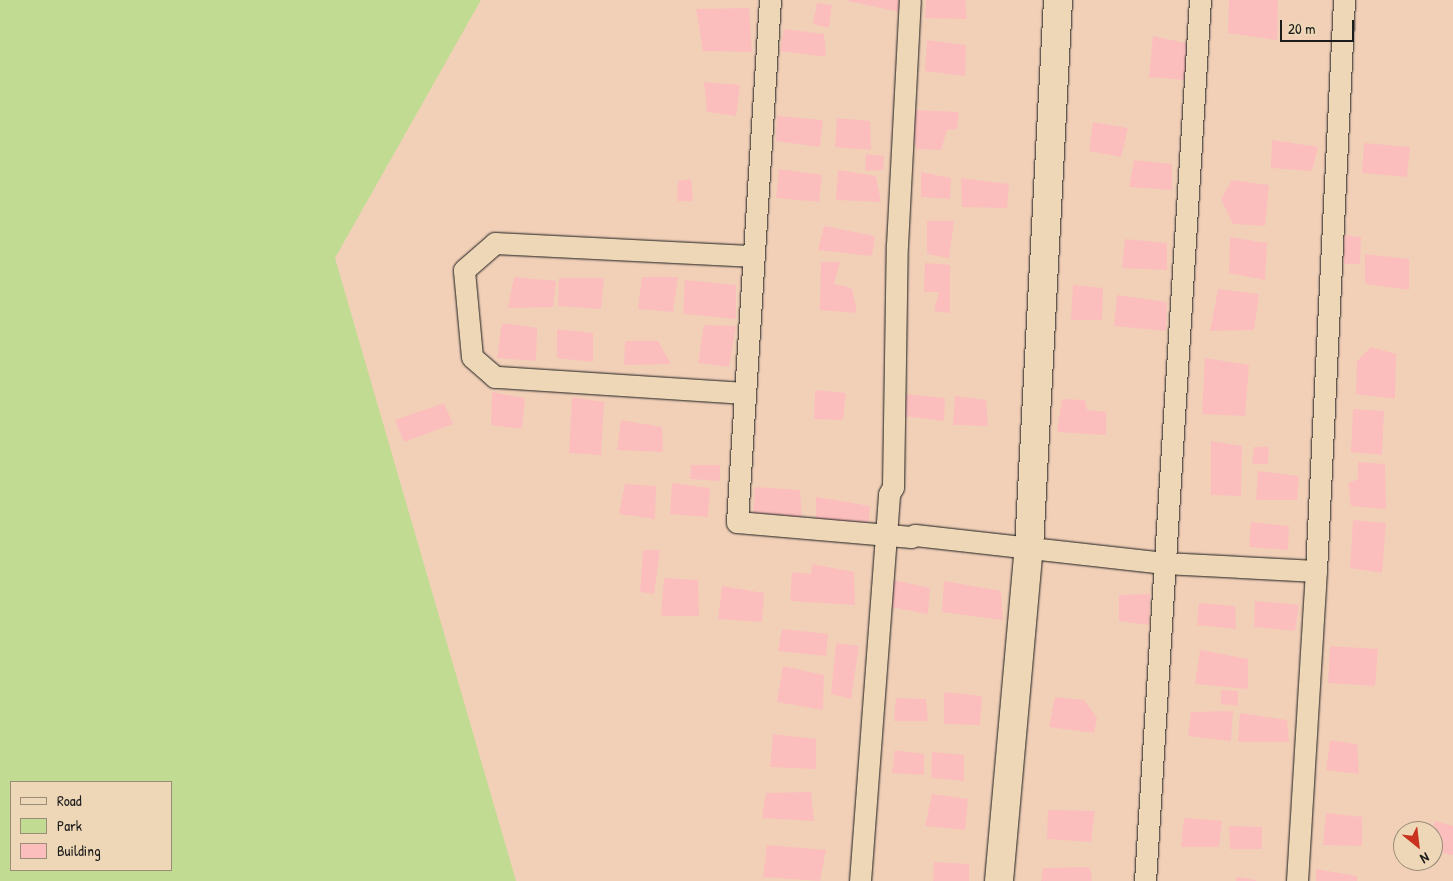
<!DOCTYPE html>
<html>
<head>
<meta charset="utf-8">
<style>
  body { margin:0 }
  #map { position:relative; width:1453px; height:881px; overflow:hidden; background:#f2d0b8; font-family:"Patrick Hand",sans-serif }
  div>[style] { position:absolute }
  .green>* { inset:0; background:#c1db92 }
  .building>* { inset:0; background:#fbbebc }
  .roads { filter:drop-shadow(0 0 1px #1c1c1c) drop-shadow(0 0 1px #1c1c1c) }
  .street>* { height:21px; margin:-10.5px; padding:0 10.5px; transform-origin:10.5px; border-radius:10.5px; background:#eed7b7 }
  .secondary>* { height:28px; margin:-14px; padding:0 14px; transform-origin:14px; border-radius:14px; background:#eed7b7 }
  span { translate:-50% -50%; white-space:nowrap; text-align:center; line-height:1.15; -webkit-text-stroke:4.5px #eed7b7; paint-order:stroke }
  .legend { position:absolute; left:10px; top:781px; width:162px; height:90px; box-sizing:border-box; background:#eed7b7; border:1px solid #9a8c79; margin:0; padding:6px 9px; list-style:none; font-size:15px; color:#1c1c1c }
  .legend li { display:flex; align-items:center; gap:10px; height:25px }
  .legend b { width:25px; border:1px solid #9a8c79 }
  .north { position:absolute; left:1393px; top:821px; width:50px; height:50px; box-sizing:border-box; background:#eed7b7; border:1px solid #9a8c79; border-radius:50%; rotate:151deg; font-size:14px; font-weight:700; line-height:20px; text-align:center; color:#1c1c1c }
  .north::after { content:''; display:block; margin:auto; width:18px; height:22px; background:#c8321e; clip-path:polygon(50% 0,100% 100%,50% 72%,0 100%) }
  .scale { position:absolute; left:1280px; top:20px; width:74px; height:22px; box-sizing:border-box; border:2px solid #1c1c1c; border-top:0; padding-left:6px; font-size:15px; line-height:18px; white-space:nowrap; color:#1c1c1c; -webkit-text-stroke:4px #eed7b7; paint-order:stroke }
</style>
</head>
<body>
<div id="map">
  <div class="green">
    <i style="clip-path:polygon(evenodd,0 0,481px 0,335px 258px,516px 881px,0 881px,0 0,11px 782px,171px 782px,171px 870px,11px 870px,11px 782px)"></i>
  </div>
  <div class="building">
    <i style="clip-path:polygon(848px 0,901px 0,900px 12px,848px 1px)"></i>
    <i style="clip-path:polygon(926px 0,965px 0,967px 19px,925px 18px)"></i>
    <i style="clip-path:polygon(1229px 0,1278px 0,1277px 40px,1228px 33px)"></i>
    <i style="clip-path:polygon(817px 3px,832px 5px,829px 28px,813px 24px)"></i>
    <i style="clip-path:polygon(749px 8px,752px 52px,703px 51px,696px 9px)"></i>
    <i style="clip-path:polygon(784px 29px,824px 34px,826px 57px,780px 51px)"></i>
    <i style="clip-path:polygon(1153px 36px,1190px 44px,1184px 80px,1149px 77px)"></i>
    <i style="clip-path:polygon(927px 40px,966px 45px,965px 76px,925px 71px)"></i>
    <i style="clip-path:polygon(704px 82px,740px 85px,736px 116px,707px 112px)"></i>
    <i style="clip-path:polygon(914px 110px,959px 112px,957px 129px,947px 130px,941px 150px,917px 149px,914px 142px)"></i>
    <i style="clip-path:polygon(777px 116px,823px 120px,820px 147px,776px 141px)"></i>
    <i style="clip-path:polygon(837px 118px,870px 121px,871px 150px,835px 147px)"></i>
    <i style="clip-path:polygon(1093px 122px,1128px 128px,1121px 157px,1089px 151px)"></i>
    <i style="clip-path:polygon(1272px 140px,1318px 147px,1312px 171px,1271px 168px)"></i>
    <i style="clip-path:polygon(1364px 143px,1410px 147px,1407px 177px,1362px 173px)"></i>
    <i style="clip-path:polygon(866px 154px,884px 156px,883px 170px,865px 171px)"></i>
    <i style="clip-path:polygon(1134px 160px,1172px 164px,1172px 190px,1129px 187px)"></i>
    <i style="clip-path:polygon(779px 169px,822px 175px,819px 202px,776px 198px)"></i>
    <i style="clip-path:polygon(838px 170px,876px 176px,881px 202px,836px 200px)"></i>
    <i style="clip-path:polygon(921px 172px,951px 178px,950px 199px,921px 197px)"></i>
    <i style="clip-path:polygon(961px 178px,1009px 184px,1007px 208px,962px 207px)"></i>
    <i style="clip-path:polygon(691px 179px,693px 201px,677px 201px,678px 181px)"></i>
    <i style="clip-path:polygon(1232px 180px,1269px 185px,1265px 226px,1233px 224px,1221px 199px)"></i>
    <i style="clip-path:polygon(927px 221px,954px 221px,949px 258px,927px 254px)"></i>
    <i style="clip-path:polygon(824px 226px,875px 236px,872px 256px,818px 250px)"></i>
    <i style="clip-path:polygon(1344px 235px,1361px 237px,1360px 264px,1344px 264px)"></i>
    <i style="clip-path:polygon(1230px 237px,1267px 243px,1265px 280px,1229px 273px)"></i>
    <i style="clip-path:polygon(1125px 239px,1167px 243px,1167px 270px,1122px 268px)"></i>
    <i style="clip-path:polygon(1365px 254px,1409px 259px,1409px 290px,1365px 284px)"></i>
    <i style="clip-path:polygon(821px 262px,840px 262px,834px 284px,852px 288px,857px 313px,820px 310px)"></i>
    <i style="clip-path:polygon(925px 263px,950px 265px,950px 313px,934px 311px,939px 292px,924px 292px)"></i>
    <i style="clip-path:polygon(514px 277px,556px 281px,553px 307px,508px 308px)"></i>
    <i style="clip-path:polygon(642px 277px,678px 277px,673px 312px,638px 309px)"></i>
    <i style="clip-path:polygon(559px 278px,604px 278px,601px 309px,558px 306px)"></i>
    <i style="clip-path:polygon(685px 280px,736px 285px,736px 319px,683px 314px)"></i>
    <i style="clip-path:polygon(1073px 285px,1103px 288px,1102px 320px,1071px 320px)"></i>
    <i style="clip-path:polygon(1218px 289px,1259px 294px,1254px 330px,1210px 331px)"></i>
    <i style="clip-path:polygon(1117px 295px,1167px 302px,1166px 331px,1114px 326px)"></i>
    <i style="clip-path:polygon(502px 323px,537px 328px,536px 361px,497px 358px)"></i>
    <i style="clip-path:polygon(704px 325px,736px 326px,729px 367px,698px 363px)"></i>
    <i style="clip-path:polygon(557px 329px,593px 333px,593px 362px,557px 358px)"></i>
    <i style="clip-path:polygon(625px 341px,658px 341px,671px 364px,624px 365px)"></i>
    <i style="clip-path:polygon(1371px 347px,1396px 354px,1395px 399px,1356px 394px,1357px 361px)"></i>
    <i style="clip-path:polygon(1205px 358px,1249px 365px,1245px 416px,1202px 414px)"></i>
    <i style="clip-path:polygon(815px 390px,846px 393px,843px 420px,814px 419px)"></i>
    <i style="clip-path:polygon(492px 392px,525px 398px,522px 429px,491px 425px)"></i>
    <i style="clip-path:polygon(906px 394px,945px 398px,944px 421px,903px 416px)"></i>
    <i style="clip-path:polygon(955px 396px,986px 400px,988px 426px,953px 425px)"></i>
    <i style="clip-path:polygon(572px 397px,604px 402px,601px 455px,569px 453px)"></i>
    <i style="clip-path:polygon(1062px 399px,1085px 400px,1087px 410px,1106px 412px,1106px 435px,1057px 432px)"></i>
    <i style="clip-path:polygon(444px 403px,453px 424px,404px 442px,395px 420px)"></i>
    <i style="clip-path:polygon(1353px 409px,1384px 411px,1382px 455px,1351px 452px)"></i>
    <i style="clip-path:polygon(621px 420px,662px 427px,663px 452px,617px 450px)"></i>
    <i style="clip-path:polygon(1211px 441px,1242px 446px,1241px 496px,1211px 495px)"></i>
    <i style="clip-path:polygon(1254px 447px,1269px 447px,1268px 464px,1252px 464px)"></i>
    <i style="clip-path:polygon(1358px 462px,1385px 464px,1386px 509px,1351px 506px,1348px 483px,1358px 479px)"></i>
    <i style="clip-path:polygon(691px 465px,720px 465px,720px 481px,690px 479px)"></i>
    <i style="clip-path:polygon(1258px 471px,1299px 476px,1297px 500px,1256px 500px)"></i>
    <i style="clip-path:polygon(672px 483px,710px 488px,708px 517px,670px 514px)"></i>
    <i style="clip-path:polygon(625px 484px,656px 486px,655px 519px,619px 514px)"></i>
    <i style="clip-path:polygon(755px 487px,800px 490px,802px 520px,753px 516px)"></i>
    <i style="clip-path:polygon(816px 497px,870px 506px,868px 528px,816px 524px)"></i>
    <i style="clip-path:polygon(1353px 520px,1386px 523px,1382px 573px,1350px 568px)"></i>
    <i style="clip-path:polygon(1251px 522px,1289px 526px,1288px 550px,1249px 547px)"></i>
    <i style="clip-path:polygon(643px 550px,660px 550px,654px 594px,640px 592px)"></i>
    <i style="clip-path:polygon(812px 564px,854px 572px,855px 605px,790px 601px,792px 572px,811px 574px)"></i>
    <i style="clip-path:polygon(664px 578px,698px 580px,699px 616px,661px 616px)"></i>
    <i style="clip-path:polygon(893px 580px,930px 588px,928px 614px,891px 607px)"></i>
    <i style="clip-path:polygon(944px 581px,1001px 591px,1003px 620px,942px 612px)"></i>
    <i style="clip-path:polygon(722px 586px,764px 593px,762px 622px,718px 619px)"></i>
    <i style="clip-path:polygon(1150px 594px,1149px 625px,1119px 621px,1119px 595px)"></i>
    <i style="clip-path:polygon(1255px 601px,1299px 605px,1295px 631px,1254px 627px)"></i>
    <i style="clip-path:polygon(1199px 603px,1235px 606px,1236px 629px,1197px 625px)"></i>
    <i style="clip-path:polygon(782px 629px,828px 634px,826px 656px,778px 651px)"></i>
    <i style="clip-path:polygon(836px 643px,859px 646px,851px 699px,831px 694px)"></i>
    <i style="clip-path:polygon(1330px 646px,1378px 649px,1375px 686px,1328px 683px)"></i>
    <i style="clip-path:polygon(1200px 650px,1248px 659px,1248px 689px,1195px 684px)"></i>
    <i style="clip-path:polygon(783px 666px,824px 675px,823px 710px,777px 702px)"></i>
    <i style="clip-path:polygon(1221px 690px,1238px 691px,1238px 706px,1221px 704px)"></i>
    <i style="clip-path:polygon(944px 692px,982px 696px,980px 725px,944px 724px)"></i>
    <i style="clip-path:polygon(1055px 697px,1084px 700px,1097px 718px,1094px 733px,1049px 727px)"></i>
    <i style="clip-path:polygon(896px 698px,926px 699px,928px 721px,894px 721px)"></i>
    <i style="clip-path:polygon(1233px 711px,1231px 741px,1188px 736px,1191px 712px)"></i>
    <i style="clip-path:polygon(1240px 713px,1287px 720px,1289px 742px,1238px 742px)"></i>
    <i style="clip-path:polygon(773px 734px,816px 739px,816px 769px,770px 767px)"></i>
    <i style="clip-path:polygon(1330px 740px,1357px 744px,1359px 774px,1326px 770px)"></i>
    <i style="clip-path:polygon(895px 750px,924px 754px,924px 775px,892px 773px)"></i>
    <i style="clip-path:polygon(932px 752px,964px 755px,964px 781px,931px 778px)"></i>
    <i style="clip-path:polygon(811px 792px,814px 821px,762px 818px,766px 793px)"></i>
    <i style="clip-path:polygon(932px 794px,968px 799px,965px 830px,925px 826px)"></i>
    <i style="clip-path:polygon(1048px 810px,1095px 811px,1091px 842px,1047px 839px)"></i>
    <i style="clip-path:polygon(1326px 813px,1362px 817px,1362px 846px,1323px 845px)"></i>
    <i style="clip-path:polygon(1184px 818px,1222px 821px,1219px 847px,1181px 847px)"></i>
    <i style="clip-path:polygon(1434px 821px,1453px 826px,1453px 855px,1434px 851px)"></i>
    <i style="clip-path:polygon(1229px 826px,1262px 827px,1262px 849px,1230px 849px)"></i>
    <i style="clip-path:polygon(767px 845px,826px 850px,820px 881px,763px 877px)"></i>
    <i style="clip-path:polygon(934px 862px,969px 864px,969px 881px,933px 881px)"></i>
    <i style="clip-path:polygon(1090px 867px,1092px 881px,1041px 881px,1043px 868px)"></i>
    <i style="clip-path:polygon(1316px 869px,1357px 876px,1357px 881px,1316px 881px)"></i>
    <i style="clip-path:polygon(1237px 877px,1256px 880px,1256px 881px,1236px 881px)"></i>
  </div>
  <div class="roads">
    <div class="street">
      <i style="left:770px;top:0;width:523px;rotate:93.62deg"></i>
      <i style="left:737px;top:522px;width:175px;rotate:4.9deg"></i>
      <i style="left:911px;top:537px;width:4px;rotate:-27deg"></i>
      <i style="left:915px;top:535px;width:251px;rotate:6.4deg"></i>
      <i style="left:1164px;top:563px;width:152px;rotate:3deg"></i>
      <i style="left:745px;top:393px;width:251px;rotate:-176.3deg"></i>
      <i style="left:495px;top:377px;width:30px;rotate:-139deg"></i>
      <i style="left:472px;top:357px;width:87px;rotate:-95.3deg"></i>
      <i style="left:464px;top:270px;width:41px;rotate:-41.1deg"></i>
      <i style="left:495px;top:243px;width:259px;rotate:2.9deg"></i>
      <i style="left:860px;top:881px;width:388px;rotate:-85.7deg"></i>
      <i style="left:889px;top:494px;width:8px;rotate:-60deg"></i>
      <i style="left:893px;top:487px;width:242px;rotate:-89.1deg"></i>
      <i style="left:897px;top:245px;width:245px;rotate:-87deg"></i>
      <i style="left:1145px;top:881px;width:883px;rotate:-86.43deg"></i>
      <i style="left:1297px;top:881px;width:311px;rotate:-86.5deg"></i>
      <i style="left:1316px;top:571px;width:572px;rotate:-87.19deg"></i>
    </div>
    <div class="secondary">
      <i style="left:999px;top:881px;width:334px;rotate:-84.9deg"></i>
      <i style="left:1029px;top:548px;width:549px;rotate:-86.97deg"></i>
    </div>
  </div>
  <ul class="legend">
  <li><b style="height:6px;background:#eed7b7"></b>Road</li>
  <li><b style="height:14px;background:#c1db92"></b>Park</li>
  <li><b style="height:14px;background:#fbbebc"></b>Building</li>
  </ul>
  <div class="north">N</div>
  <div class="scale">20 m</div>
</div>
</body>
</html>
